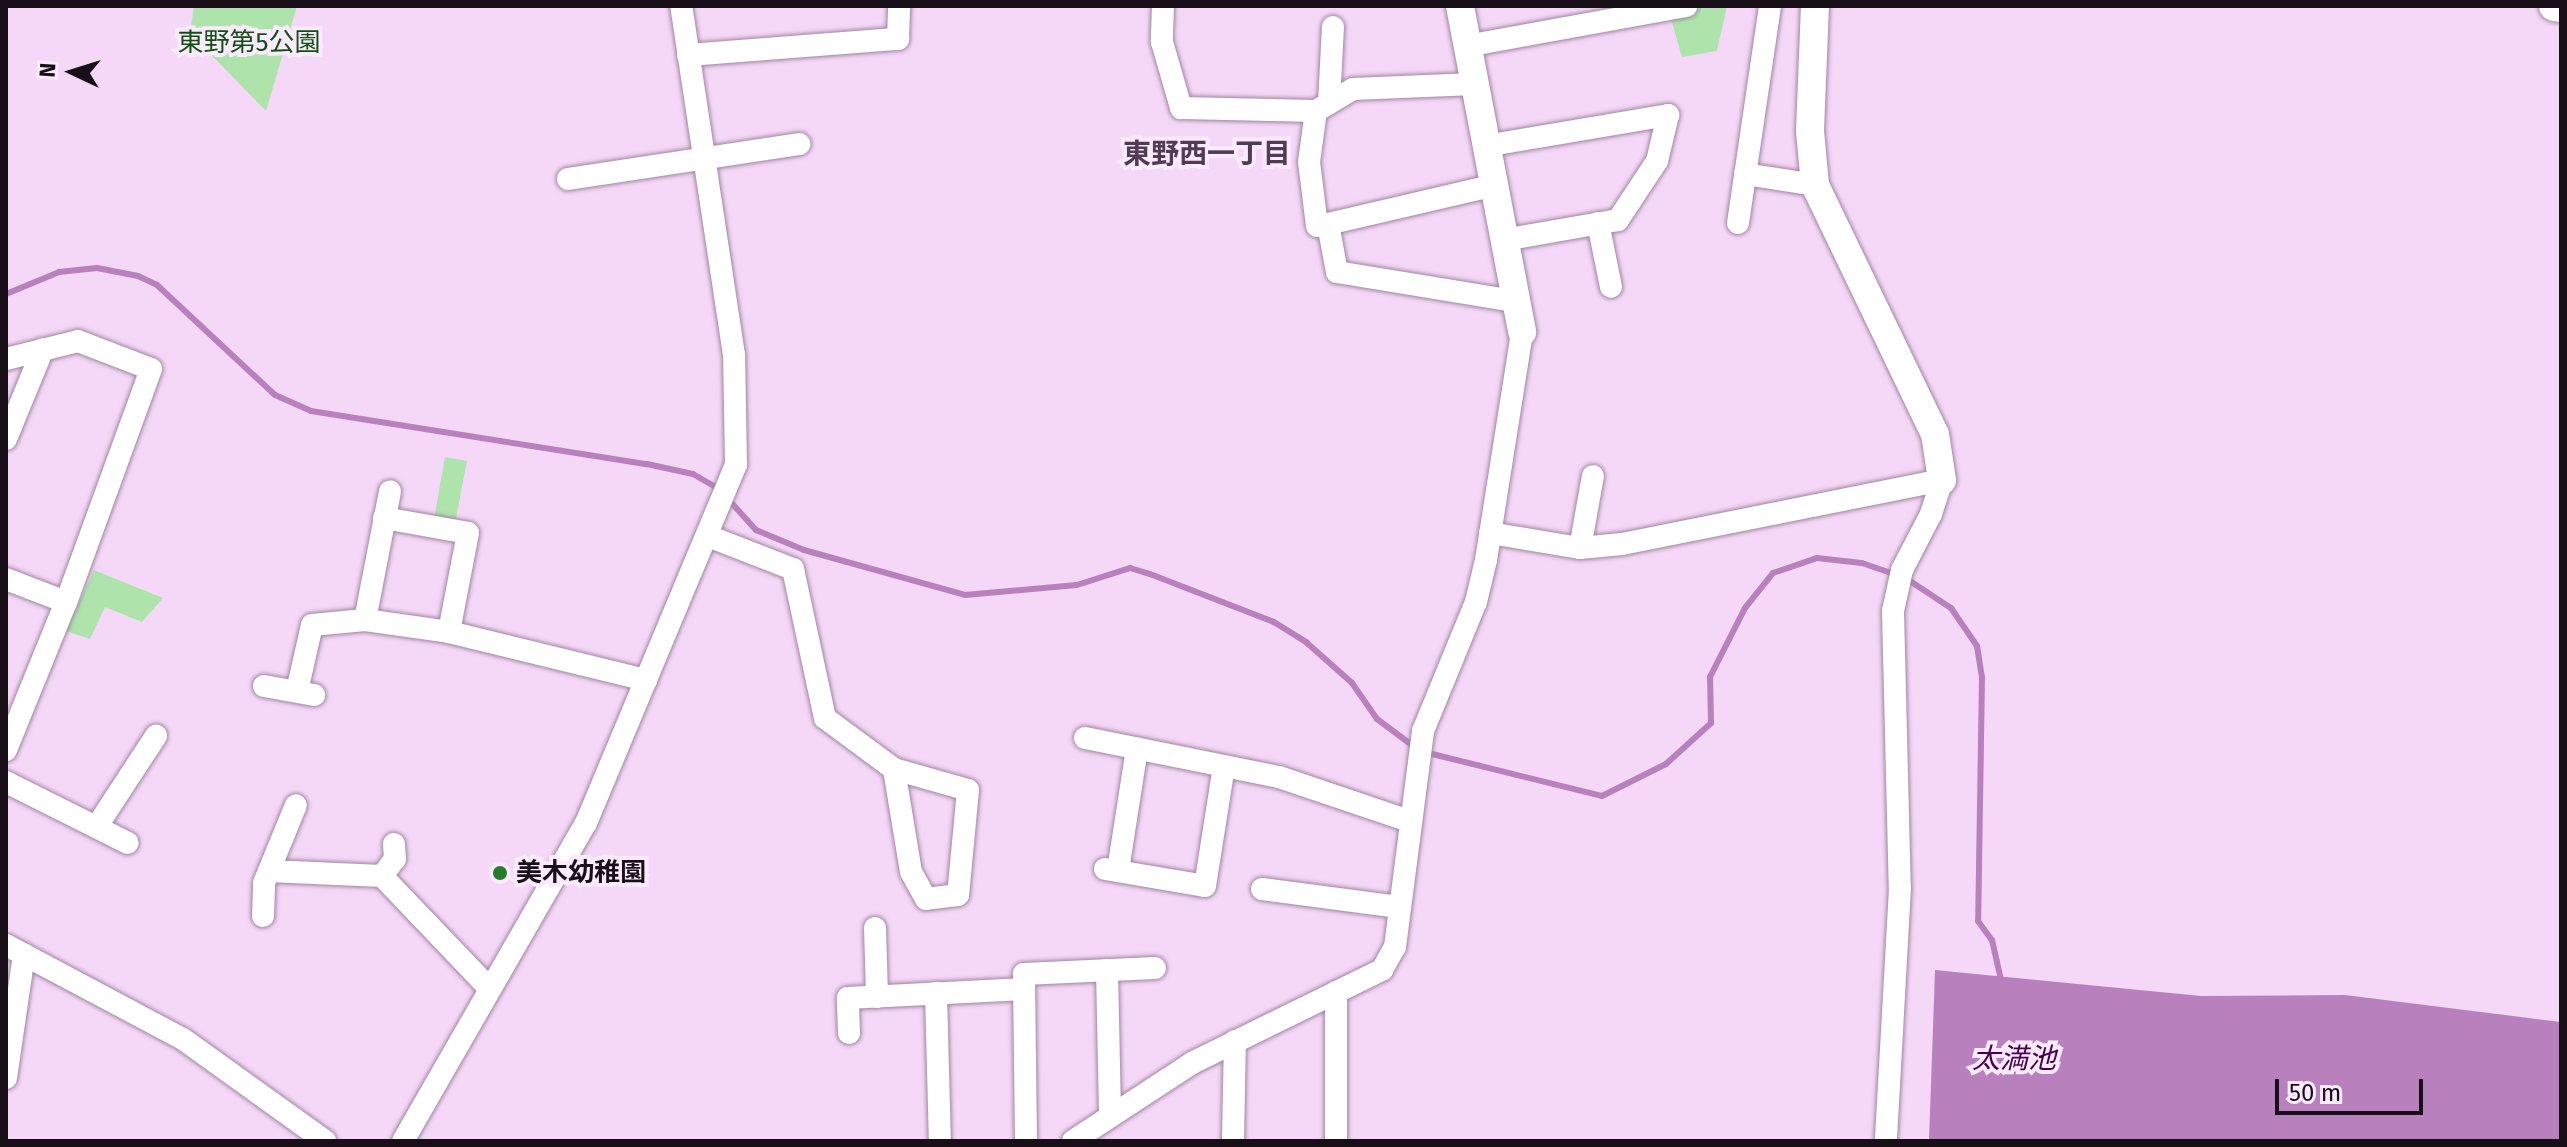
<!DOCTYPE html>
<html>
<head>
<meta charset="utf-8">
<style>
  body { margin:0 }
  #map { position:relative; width:2567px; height:1147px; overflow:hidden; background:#f5d8f7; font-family:"Fira Sans","Noto Sans JP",sans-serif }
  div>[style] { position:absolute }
  .green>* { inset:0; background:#aee4ab }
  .water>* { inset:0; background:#b881be }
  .stream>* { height:6px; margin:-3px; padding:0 3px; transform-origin:3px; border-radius:3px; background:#b881be }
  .roads { filter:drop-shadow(0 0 2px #a086a2) drop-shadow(0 0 2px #a086a2) }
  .minor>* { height:22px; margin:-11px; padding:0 11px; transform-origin:11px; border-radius:11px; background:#fff }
  .tertiary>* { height:28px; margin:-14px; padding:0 14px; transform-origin:14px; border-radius:14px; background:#fff }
  .secondary>* { height:30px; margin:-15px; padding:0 15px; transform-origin:15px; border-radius:15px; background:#fff }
  .dots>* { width:22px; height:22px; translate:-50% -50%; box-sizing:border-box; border:4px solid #fbeafd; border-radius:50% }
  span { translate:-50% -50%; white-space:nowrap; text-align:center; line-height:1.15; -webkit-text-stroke:8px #fbeafd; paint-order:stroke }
  .park-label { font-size:26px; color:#104e12 }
  .poi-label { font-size:26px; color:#180f19; font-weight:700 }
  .left { translate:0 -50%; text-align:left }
  .neighbourhood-label { font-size:28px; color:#523b54; font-weight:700 }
  .water-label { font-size:28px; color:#47004e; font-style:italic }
  .frame { position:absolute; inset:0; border:8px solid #180f19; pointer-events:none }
  .north { position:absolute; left:32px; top:32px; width:80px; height:80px; -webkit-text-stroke:6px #fbeafd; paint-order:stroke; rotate:274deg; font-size:22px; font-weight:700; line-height:32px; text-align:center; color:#180f19 }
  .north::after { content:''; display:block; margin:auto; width:28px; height:36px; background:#180f19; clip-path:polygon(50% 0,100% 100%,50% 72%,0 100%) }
  .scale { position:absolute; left:2275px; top:1079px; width:148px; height:36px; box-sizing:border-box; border:4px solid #180f19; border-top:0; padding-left:10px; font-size:24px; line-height:28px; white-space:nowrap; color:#180f19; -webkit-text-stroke:6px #fbeafd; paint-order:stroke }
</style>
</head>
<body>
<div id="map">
  <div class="green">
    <i style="clip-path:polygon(194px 6px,297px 6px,266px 111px,190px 33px)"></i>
    <i style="clip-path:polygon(1707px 6px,1727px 6px,1717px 51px,1682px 57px,1671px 19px)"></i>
    <i style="clip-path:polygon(445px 457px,467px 461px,455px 523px,434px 519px)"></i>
    <i style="clip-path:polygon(94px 570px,163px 598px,142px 622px,105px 607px,90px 639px,66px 631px)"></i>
  </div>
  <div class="water">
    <i style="clip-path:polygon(1935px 970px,2201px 996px,2345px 995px,2561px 1022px,2561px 1141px,1929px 1141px)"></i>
  </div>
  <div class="stream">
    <i style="left:6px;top:294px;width:57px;rotate:-22.5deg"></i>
    <i style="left:59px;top:272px;width:38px;rotate:-6deg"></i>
    <i style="left:97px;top:268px;width:42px;rotate:11deg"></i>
    <i style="left:138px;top:276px;width:21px;rotate:25deg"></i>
    <i style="left:157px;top:285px;width:161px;rotate:43deg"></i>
    <i style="left:275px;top:395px;width:39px;rotate:24deg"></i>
    <i style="left:311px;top:411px;width:340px;rotate:9deg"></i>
    <i style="left:647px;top:464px;width:47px;rotate:12.3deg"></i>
    <i style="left:693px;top:474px;width:32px;rotate:30deg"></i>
    <i style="left:728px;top:499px;width:42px;rotate:47.9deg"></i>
    <i style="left:756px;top:530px;width:52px;rotate:22.6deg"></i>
    <i style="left:804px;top:550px;width:167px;rotate:15.6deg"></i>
    <i style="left:965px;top:595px;width:112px;rotate:-5.1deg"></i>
    <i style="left:1077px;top:585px;width:56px;rotate:-17.8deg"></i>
    <i style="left:1130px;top:568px;width:21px;rotate:17deg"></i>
    <i style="left:1150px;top:574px;width:133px;rotate:21.2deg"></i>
    <i style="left:1274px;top:622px;width:39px;rotate:32deg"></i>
    <i style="left:1307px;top:643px;width:60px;rotate:41.6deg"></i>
    <i style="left:1352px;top:683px;width:44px;rotate:55.2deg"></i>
    <i style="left:1377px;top:719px;width:54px;rotate:36.7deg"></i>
    <i style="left:1420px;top:751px;width:187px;rotate:13.9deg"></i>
    <i style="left:1602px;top:796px;width:72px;rotate:-26.6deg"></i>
    <i style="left:1666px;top:764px;width:61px;rotate:-42.3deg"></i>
    <i style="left:1711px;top:723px;width:46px;rotate:-91.2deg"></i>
    <i style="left:1710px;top:677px;width:77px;rotate:-63.1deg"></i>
    <i style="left:1745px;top:608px;width:45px;rotate:-51.3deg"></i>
    <i style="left:1773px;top:573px;width:46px;rotate:-18.8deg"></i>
    <i style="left:1817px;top:558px;width:45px;rotate:6.3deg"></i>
    <i style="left:1862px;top:563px;width:36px;rotate:19deg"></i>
    <i style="left:1907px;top:579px;width:53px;rotate:33.4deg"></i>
    <i style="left:1951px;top:608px;width:46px;rotate:55.6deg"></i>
    <i style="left:1977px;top:646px;width:31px;rotate:81deg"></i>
    <i style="left:1982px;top:677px;width:244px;rotate:90.9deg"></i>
    <i style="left:1978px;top:921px;width:24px;rotate:54deg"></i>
    <i style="left:1992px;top:940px;width:41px;rotate:77.3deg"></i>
  </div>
  <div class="roads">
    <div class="minor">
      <i style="left:1163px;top:6px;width:36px;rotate:92deg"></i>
      <i style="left:1162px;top:42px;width:69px;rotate:73.9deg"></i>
      <i style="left:1181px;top:108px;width:135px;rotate:1.3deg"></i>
      <i style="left:1466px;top:46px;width:224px;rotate:-10.3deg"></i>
      <i style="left:688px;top:55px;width:211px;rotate:-4.4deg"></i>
      <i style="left:898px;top:39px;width:33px;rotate:-88deg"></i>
      <i style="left:1329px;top:103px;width:76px;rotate:-87deg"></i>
      <i style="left:1485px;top:146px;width:186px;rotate:-9.6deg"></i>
      <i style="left:1668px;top:115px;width:47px;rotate:103.4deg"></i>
      <i style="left:1657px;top:161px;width:71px;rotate:123.5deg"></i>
      <i style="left:1618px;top:220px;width:117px;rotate:170.1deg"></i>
      <i style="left:1745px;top:174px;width:71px;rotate:8.9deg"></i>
      <i style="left:568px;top:179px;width:234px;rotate:-8.6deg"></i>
      <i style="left:1491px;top:186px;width:167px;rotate:166.9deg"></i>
      <i style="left:1328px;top:224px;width:49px;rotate:79.4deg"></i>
      <i style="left:1337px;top:272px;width:180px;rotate:9.3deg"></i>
      <i style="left:1598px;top:223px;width:65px;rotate:78.5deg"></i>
      <i style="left:1738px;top:223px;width:219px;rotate:-81.6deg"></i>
      <i style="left:1317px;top:226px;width:64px;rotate:-97.1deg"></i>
      <i style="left:1309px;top:162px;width:51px;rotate:-82.2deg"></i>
      <i style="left:1316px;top:111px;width:43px;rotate:-30.7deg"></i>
      <i style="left:1353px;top:89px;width:121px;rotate:-2.4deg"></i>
      <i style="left:6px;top:359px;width:74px;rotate:-14deg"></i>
      <i style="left:78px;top:341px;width:78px;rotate:21deg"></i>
      <i style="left:151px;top:369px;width:248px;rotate:110deg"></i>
      <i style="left:6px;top:439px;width:97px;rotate:-67.7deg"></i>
      <i style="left:384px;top:518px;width:85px;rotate:10.1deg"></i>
      <i style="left:468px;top:533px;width:101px;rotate:100.9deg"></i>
      <i style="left:1490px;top:533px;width:91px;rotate:9.5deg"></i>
      <i style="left:1580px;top:548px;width:42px;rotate:-5.4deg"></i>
      <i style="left:1622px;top:544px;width:326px;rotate:-11.3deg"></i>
      <i style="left:1942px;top:480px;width:36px;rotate:108deg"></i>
      <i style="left:1931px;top:514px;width:63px;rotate:117.4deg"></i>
      <i style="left:1902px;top:570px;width:42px;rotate:102.4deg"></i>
      <i style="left:1893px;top:611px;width:277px;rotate:88.6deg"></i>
      <i style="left:1900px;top:888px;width:253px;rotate:93.2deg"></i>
      <i style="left:708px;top:536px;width:91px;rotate:21.2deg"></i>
      <i style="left:793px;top:569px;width:152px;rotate:77.9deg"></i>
      <i style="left:825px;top:718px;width:86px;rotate:36.5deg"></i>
      <i style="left:894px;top:769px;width:77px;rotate:15.8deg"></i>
      <i style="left:968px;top:790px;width:105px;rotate:95.4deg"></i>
      <i style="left:958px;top:895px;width:32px;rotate:173deg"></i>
      <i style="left:926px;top:899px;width:31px;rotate:-119deg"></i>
      <i style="left:911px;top:872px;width:104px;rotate:-99.4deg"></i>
      <i style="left:1580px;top:548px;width:73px;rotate:-79.8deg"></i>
      <i style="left:6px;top:579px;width:64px;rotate:21deg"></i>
      <i style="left:66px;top:602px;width:160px;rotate:112.1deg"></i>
      <i style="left:365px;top:620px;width:131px;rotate:-79deg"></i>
      <i style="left:264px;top:686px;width:51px;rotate:10.2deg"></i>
      <i style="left:297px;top:691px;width:68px;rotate:-77.2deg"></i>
      <i style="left:312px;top:625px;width:53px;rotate:-5.4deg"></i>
      <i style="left:365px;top:620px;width:85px;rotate:8.1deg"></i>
      <i style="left:449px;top:632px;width:203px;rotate:13.7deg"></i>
      <i style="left:1085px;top:738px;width:198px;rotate:11.4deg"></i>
      <i style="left:1279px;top:777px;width:137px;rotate:18.7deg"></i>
      <i style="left:6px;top:782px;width:136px;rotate:26.6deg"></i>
      <i style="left:97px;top:826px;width:108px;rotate:-56.8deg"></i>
      <i style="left:1105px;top:869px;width:101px;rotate:9.6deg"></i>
      <i style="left:1205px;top:886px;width:121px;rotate:-81deg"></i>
      <i style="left:1118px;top:870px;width:123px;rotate:-81.1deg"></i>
      <i style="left:269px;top:871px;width:113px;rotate:2.5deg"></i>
      <i style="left:382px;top:876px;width:21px;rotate:-53deg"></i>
      <i style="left:395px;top:859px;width:15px;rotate:-94deg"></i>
      <i style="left:382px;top:876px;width:156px;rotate:46.3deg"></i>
      <i style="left:1262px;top:889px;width:138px;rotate:7.5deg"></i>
      <i style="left:263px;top:916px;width:33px;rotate:-88deg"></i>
      <i style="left:264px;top:883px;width:84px;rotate:-67.7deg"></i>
      <i style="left:875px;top:928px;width:69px;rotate:88.3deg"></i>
      <i style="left:6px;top:945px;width:200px;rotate:28deg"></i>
      <i style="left:183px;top:1039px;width:175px;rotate:35.7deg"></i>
      <i style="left:1107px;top:970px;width:145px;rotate:88.8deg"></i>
      <i style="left:936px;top:993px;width:148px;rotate:88.5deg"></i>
      <i style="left:849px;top:1033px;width:35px;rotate:-92deg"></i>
      <i style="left:848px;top:998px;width:176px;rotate:-2.9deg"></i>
      <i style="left:6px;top:1078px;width:125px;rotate:-81.7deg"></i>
      <i style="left:403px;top:1141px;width:367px;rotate:-60.1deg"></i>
      <i style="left:586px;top:823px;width:388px;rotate:-67.3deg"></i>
      <i style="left:736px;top:465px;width:110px;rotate:-91deg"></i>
      <i style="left:734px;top:355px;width:353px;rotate:-98.6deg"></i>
      <i style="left:1026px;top:1141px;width:167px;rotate:-90.7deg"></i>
      <i style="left:1024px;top:974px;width:131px;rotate:-2.6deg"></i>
      <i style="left:1073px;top:1141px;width:142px;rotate:-33.2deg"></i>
      <i style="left:1192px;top:1063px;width:212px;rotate:-26.1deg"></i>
      <i style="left:1382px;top:970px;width:26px;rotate:-61deg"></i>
      <i style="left:1395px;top:947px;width:218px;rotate:-82.6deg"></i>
      <i style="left:1423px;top:731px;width:139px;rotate:-67.7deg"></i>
      <i style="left:1476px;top:602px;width:43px;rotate:-76.6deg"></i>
      <i style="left:1486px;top:560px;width:231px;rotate:-81deg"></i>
      <i style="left:1233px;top:1141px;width:100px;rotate:-88.9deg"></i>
      <i style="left:1336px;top:1141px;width:149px;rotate:-90deg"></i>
    </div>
    <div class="tertiary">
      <i style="left:1460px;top:6px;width:332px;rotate:79.2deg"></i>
      <i style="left:1815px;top:6px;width:125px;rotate:92.3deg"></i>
      <i style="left:1810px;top:131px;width:54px;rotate:84.7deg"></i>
      <i style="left:1815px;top:185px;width:276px;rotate:64.3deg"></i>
      <i style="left:1935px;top:434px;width:47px;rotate:81.3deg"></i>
    </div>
    <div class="secondary">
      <i style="left:2554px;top:6px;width:7px;rotate:8deg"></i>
    </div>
  </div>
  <div class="dots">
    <i style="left:500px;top:873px;background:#277c29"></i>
  </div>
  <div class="park-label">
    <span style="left:249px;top:43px">東野第5公園</span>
  </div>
  <div class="poi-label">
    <span class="left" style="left:516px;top:873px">美木幼稚園</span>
  </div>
  <div class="neighbourhood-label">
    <span style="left:1207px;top:154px">東野西一丁目</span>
  </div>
  <div class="water-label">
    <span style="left:2014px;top:1059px">太満池</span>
  </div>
  <div class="frame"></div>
  <div class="north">N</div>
  <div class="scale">50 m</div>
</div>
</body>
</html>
